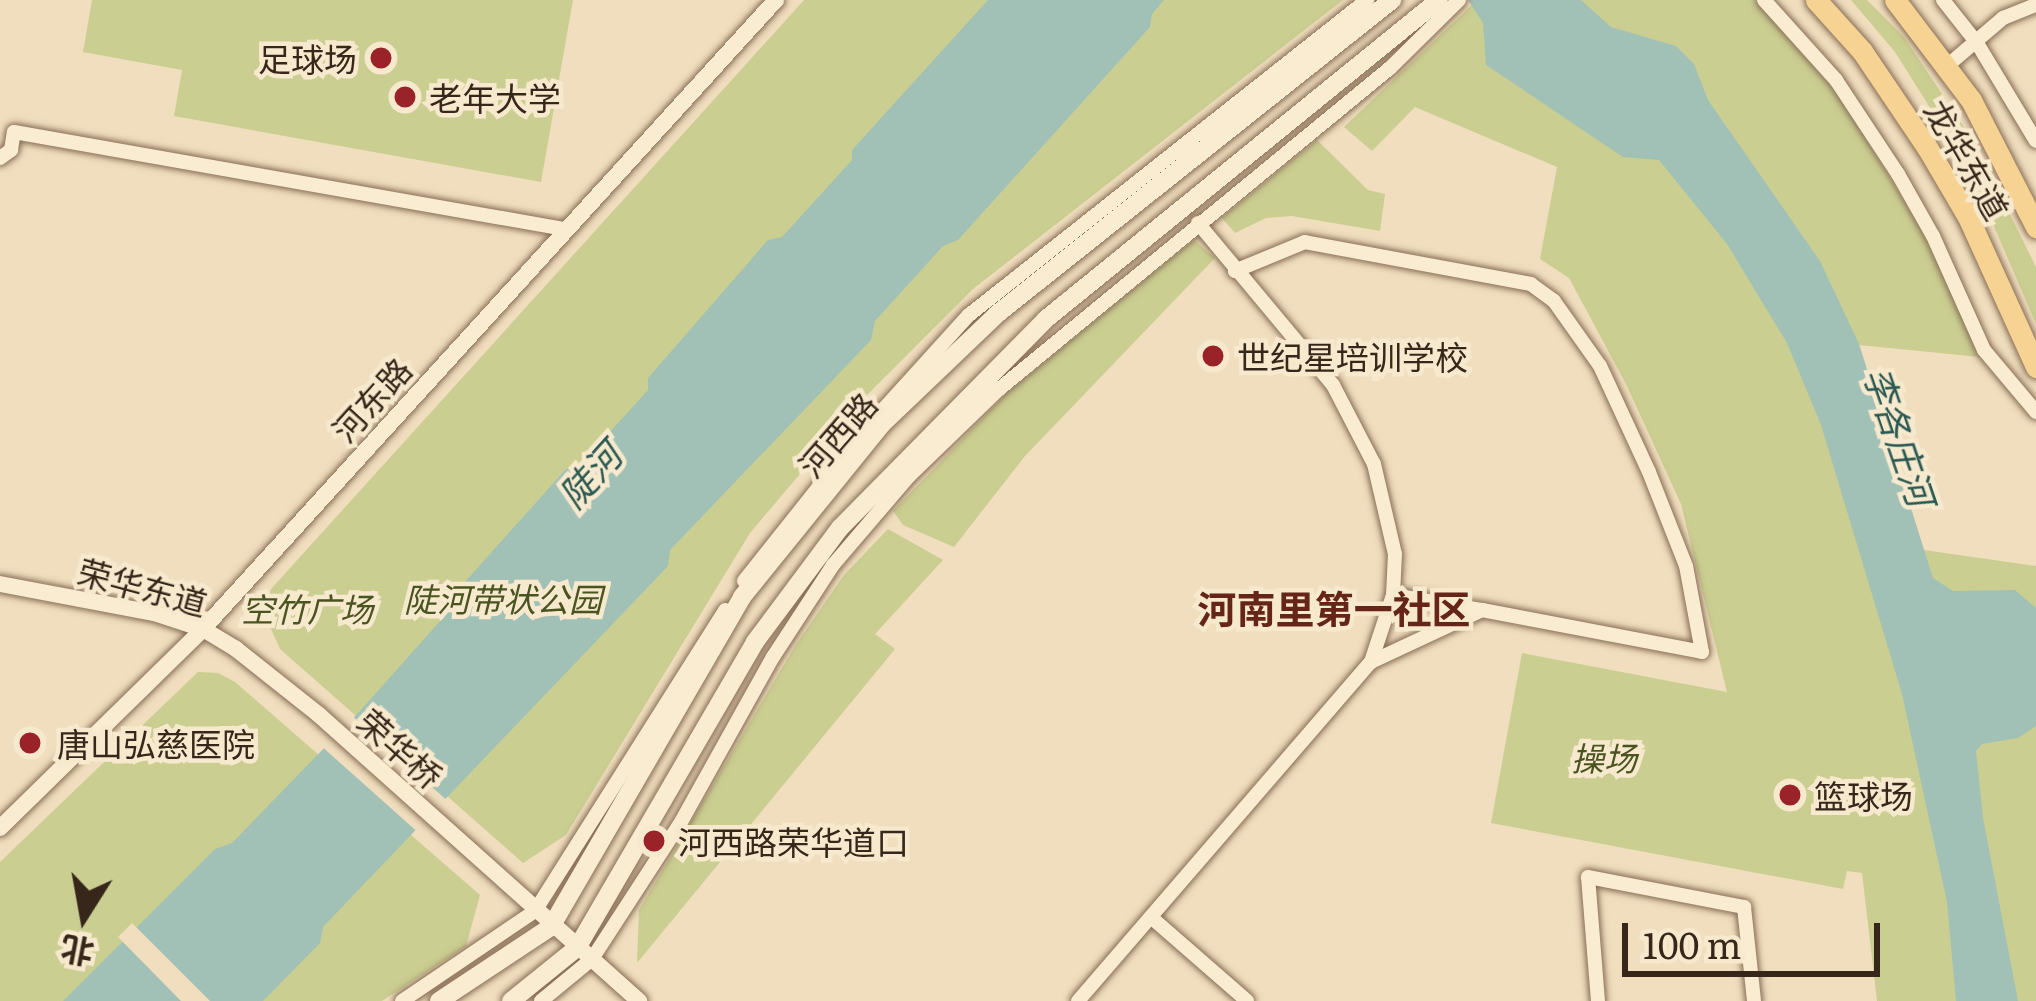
<!DOCTYPE html>
<html>
<head>
<meta charset="utf-8">
<style>
  body { margin:0 }
  #map { position:relative; width:2036px; height:1001px; overflow:hidden; background:#f0debe; font-family:Literata,"Noto Sans SC",serif }
  div>[style] { position:absolute }
  .green>* { inset:0; background:#cace91 }
  .water>* { inset:0; background:#a1c1b6 }
  .pier>* { inset:0; background:#f0debe }
  .roads { filter:drop-shadow(0 0 3px #886e56) drop-shadow(0 0 3px #886e56) }
  .minor>* { height:14px; margin:-7px; padding:0 7px; transform-origin:7px; border-radius:7px; background:#faecd1 }
  .tertiary>* { height:16px; margin:-8px; padding:0 8px; transform-origin:8px; border-radius:8px; background:#faecd1 }
  .secondary>* { height:18px; margin:-9px; padding:0 9px; transform-origin:9px; border-radius:9px; background:#faecd1 }
  .primary>* { height:21px; margin:-10.5px; padding:0 10.5px; transform-origin:10.5px; border-radius:10.5px; background:#f6d293 }
  .dots>* { width:33px; height:33px; translate:-50% -50%; box-sizing:border-box; border:6px solid #f7e9cd; border-radius:50% }
  span { translate:-50% -50%; white-space:nowrap; text-align:center; line-height:1.15; -webkit-text-stroke:9px #f7e9cd; paint-order:stroke }
  .poi-label { font-size:33px; color:#37271b }
  .right { translate:-100% -50%; text-align:right }
  .left { translate:0 -50%; text-align:left }
  .street-label { font-size:33px; color:#37271b }
  .park-label { font-size:33px; color:#4a5421; font-style:italic }
  .water-label { font-size:36px; color:#2a5852; font-style:italic }
  .quarter-label { font-size:39px; color:#662519; font-weight:700 }
  .north { position:absolute; left:24px; top:857px; width:120px; height:120px; -webkit-text-stroke:9px #f7e9cd; paint-order:stroke; rotate:191deg; font-size:33px; font-weight:700; line-height:48px; text-align:center; color:#37271b }
  .north::after { content:''; display:block; margin:auto; width:42px; height:54px; background:#37271b; clip-path:polygon(50% 0,100% 100%,50% 72%,0 100%) }
  .scale { position:absolute; left:1622px; top:923px; width:258px; height:54px; box-sizing:border-box; border:6px solid #37271b; border-top:0; padding-left:15px; font-size:36px; line-height:42px; white-space:nowrap; color:#37271b; -webkit-text-stroke:9px #f7e9cd; paint-order:stroke }
</style>
</head>
<body>
<div id="map">
  <div class="green">
    <i style="clip-path:polygon(92px 0,573px 0,541px 182px,174px 116px,182px 70px,83px 52px)"></i>
    <i style="clip-path:polygon(804px 0,1343px 0,973px 289px,866px 396px,750px 533px,566px 835px,523px 863px,280px 649px,265px 615px,271px 589px)"></i>
    <i style="clip-path:polygon(1477px 0,1755px 0,1840px 97px,1932px 246px,1980px 357px,1859px 345px,1924px 550px,2036px 566px,2036px 1001px,1877px 1001px,1862px 873px,1847px 871px,1843px 889px,1491px 823px,1522px 653px,1727px 692px,1681px 504px,1626px 384px,1569px 278px,1540px 259px,1557px 167px,1415px 107px,1372px 151px,1344px 127px)"></i>
    <i style="clip-path:polygon(1851px 0,1867px 0,1904px 37px,1974px 142px,2036px 267px,2036px 324px,1971px 173px,1895px 52px)"></i>
    <i style="clip-path:polygon(1317px 140px,1368px 190px,1385px 194px,1380px 231px,1292px 216px,1266px 218px,1235px 233px,1222px 218px)"></i>
    <i style="clip-path:polygon(1194px 240px,1215px 258px,1025px 456px,954px 547px,903px 525px,893px 511px,1007px 393px)"></i>
    <i style="clip-path:polygon(888px 529px,943px 560px,875px 634px,895px 649px,637px 963px,639px 910px,795px 646px,844px 575px)"></i>
    <i style="clip-path:polygon(198px 672px,218px 673px,235px 682px,480px 895px,466px 946px,382px 1001px,0 1001px,0 862px)"></i>
  </div>
  <div class="water">
    <i style="clip-path:polygon(988px 0,1164px 0,1152px 14px,1150px 27px,958px 240px,943px 246px,875px 321px,871px 340px,670px 550px,668px 566px,323px 927px,320px 943px,263px 1001px,63px 1001px,215px 849px,232px 843px,360px 711px,449px 611px,456px 592px,566px 469px,579px 466px,648px 390px,648px 378px,768px 240px,782px 237px,852px 160px,852px 150px)"></i>
    <i style="clip-path:polygon(1468px 0,1581px 0,1611px 27px,1676px 46px,1694px 64px,1708px 100px,1820px 261px,1859px 344px,1933px 578px,1953px 591px,2015px 590px,2036px 608px,2036px 726px,2018px 738px,1982px 744px,1976px 751px,1983px 818px,2018px 1001px,1956px 1001px,1947px 902px,1902px 694px,1821px 425px,1787px 343px,1727px 244px,1659px 160px,1623px 157px,1486px 65px,1483px 23px)"></i>
  </div>
  <div class="pier">
    <i style="clip-path:polygon(349px 713px,451px 804px,421px 835px,319px 744px)"></i>
    <i style="clip-path:polygon(132px 923px,210px 1001px,181px 1001px,118px 937px)"></i>
  </div>
  <div class="roads">
    <div class="minor">
      <i style="left:1764px;top:0;width:108px;rotate:48deg"></i>
      <i style="left:1836px;top:80px;width:113px;rotate:56.6deg"></i>
      <i style="left:1898px;top:174px;width:71px;rotate:60.6deg"></i>
      <i style="left:1933px;top:236px;width:125px;rotate:65.9deg"></i>
      <i style="left:1984px;top:350px;width:81px;rotate:50deg"></i>
      <i style="left:1943px;top:0;width:55px;rotate:51.7deg"></i>
      <i style="left:1977px;top:43px;width:114px;rotate:59deg"></i>
      <i style="left:1947px;top:66px;width:74px;rotate:-40.6deg"></i>
      <i style="left:2003px;top:18px;width:35px;rotate:-22deg"></i>
      <i style="left:0;top:158px;width:14px;rotate:-36deg"></i>
      <i style="left:11px;top:150px;width:18px;rotate:-81deg"></i>
      <i style="left:14px;top:132px;width:558px;rotate:10deg"></i>
      <i style="left:1198px;top:223px;width:211px;rotate:50.2deg"></i>
      <i style="left:1333px;top:385px;width:89px;rotate:62.6deg"></i>
      <i style="left:1374px;top:464px;width:92px;rotate:76.9deg"></i>
      <i style="left:1395px;top:554px;width:41px;rotate:92.8deg"></i>
      <i style="left:1393px;top:595px;width:71px;rotate:108.2deg"></i>
      <i style="left:744px;top:581px;width:186px;rotate:-51.5deg"></i>
      <i style="left:860px;top:435px;width:162px;rotate:-47.8deg"></i>
      <i style="left:969px;top:315px;width:508px;rotate:-38.36deg"></i>
      <i style="left:1393px;top:595px;width:90px;rotate:9.6deg"></i>
      <i style="left:1152px;top:918px;width:126px;rotate:41.1deg"></i>
      <i style="left:402px;top:1001px;width:161px;rotate:-34.1deg"></i>
      <i style="left:535px;top:911px;width:356px;rotate:-57.7deg"></i>
      <i style="left:541px;top:1001px;width:66px;rotate:-39.5deg"></i>
      <i style="left:592px;top:959px;width:163px;rotate:-57deg"></i>
      <i style="left:681px;top:822px;width:189px;rotate:-60.9deg"></i>
      <i style="left:773px;top:657px;width:110px;rotate:-56.9deg"></i>
      <i style="left:833px;top:565px;width:118px;rotate:-49.5deg"></i>
      <i style="left:910px;top:475px;width:122px;rotate:-44deg"></i>
      <i style="left:998px;top:390px;width:507px;rotate:-39.4deg"></i>
      <i style="left:1390px;top:68px;width:97px;rotate:-44.6deg"></i>
      <i style="left:1078px;top:1001px;width:448px;rotate:-49.2deg"></i>
      <i style="left:1371px;top:662px;width:123px;rotate:-25.1deg"></i>
      <i style="left:1482px;top:610px;width:224px;rotate:10.8deg"></i>
      <i style="left:1702px;top:652px;width:87px;rotate:-100.5deg"></i>
      <i style="left:1686px;top:566px;width:101px;rotate:-111.5deg"></i>
      <i style="left:1649px;top:472px;width:117px;rotate:-114.8deg"></i>
      <i style="left:1600px;top:366px;width:80px;rotate:-125.3deg"></i>
      <i style="left:1554px;top:301px;width:29px;rotate:-144deg"></i>
      <i style="left:1531px;top:284px;width:230px;rotate:-169.5deg"></i>
      <i style="left:1305px;top:242px;width:76px;rotate:157.5deg"></i>
      <i style="left:1598px;top:1001px;width:124px;rotate:-94.6deg"></i>
      <i style="left:1588px;top:877px;width:159px;rotate:10.9deg"></i>
      <i style="left:1744px;top:907px;width:95px;rotate:83.9deg"></i>
    </div>
    <div class="tertiary">
      <i style="left:0;top:584px;width:157px;rotate:10.7deg"></i>
      <i style="left:154px;top:613px;width:52px;rotate:18.1deg"></i>
      <i style="left:203px;top:629px;width:39px;rotate:31deg"></i>
      <i style="left:236px;top:649px;width:105px;rotate:38.4deg"></i>
      <i style="left:318px;top:714px;width:431px;rotate:41.8deg"></i>
      <i style="left:0;top:828px;width:284px;rotate:-44.4deg"></i>
      <i style="left:203px;top:629px;width:851px;rotate:-47.67deg"></i>
    </div>
    <div class="secondary">
      <i style="left:439px;top:1001px;width:134px;rotate:-33.5deg"></i>
      <i style="left:551px;top:927px;width:381px;rotate:-59.9deg"></i>
      <i style="left:742px;top:597px;width:223px;rotate:-51deg"></i>
      <i style="left:882px;top:424px;width:159px;rotate:-43.7deg"></i>
      <i style="left:997px;top:314px;width:505px;rotate:-38.48deg"></i>
      <i style="left:511px;top:1001px;width:85px;rotate:-38.8deg"></i>
      <i style="left:577px;top:948px;width:354px;rotate:-59.8deg"></i>
      <i style="left:755px;top:642px;width:142px;rotate:-53.3deg"></i>
      <i style="left:840px;top:528px;width:293px;rotate:-45.4deg"></i>
      <i style="left:1046px;top:319px;width:506px;rotate:-39.07deg"></i>
    </div>
    <div class="primary">
      <i style="left:1816px;top:0;width:69px;rotate:48deg"></i>
      <i style="left:1862px;top:51px;width:118px;rotate:56deg"></i>
      <i style="left:1928px;top:149px;width:79px;rotate:59.5deg"></i>
      <i style="left:1968px;top:217px;width:165px;rotate:65.6deg"></i>
      <i style="left:1895px;top:0;width:126px;rotate:52.8deg"></i>
      <i style="left:1971px;top:100px;width:143px;rotate:62.9deg"></i>
    </div>
  </div>
  <div class="dots">
    <i style="left:381px;top:58px;background:#9a232a"></i>
    <i style="left:405px;top:97px;background:#9a232a"></i>
    <i style="left:1213px;top:356px;background:#9a232a"></i>
    <i style="left:30px;top:743px;background:#9a232a"></i>
    <i style="left:1790px;top:795px;background:#9a232a"></i>
    <i style="left:654px;top:841px;background:#9a232a"></i>
  </div>
  <div class="poi-label">
    <span class="right" style="left:357px;top:58px">足球场</span>
    <span class="left" style="left:429px;top:97px">老年大学</span>
    <span class="left" style="left:1237px;top:356px">世纪星培训学校</span>
    <span class="left" style="left:57px;top:743px">唐山弘慈医院</span>
    <span class="left" style="left:1814px;top:795px">篮球场</span>
    <span class="left" style="left:678px;top:841px">河西路荣华道口</span>
  </div>
  <div class="street-label">
    <span style="left:1968px;top:159px;rotate:60deg">龙华东道</span>
    <span style="left:371px;top:399px;rotate:-48deg">河东路</span>
    <span style="left:837px;top:434px;rotate:-49deg">河西路</span>
    <span style="left:143px;top:586px;rotate:15deg">荣华东道</span>
    <span style="left:401px;top:748px;rotate:42deg">荣华桥</span>
  </div>
  <div class="park-label">
    <span style="left:503px;top:598px">陡河带状公园</span>
    <span style="left:307px;top:608px">空竹广场</span>
    <span style="left:1604px;top:757px">操场</span>
  </div>
  <div class="water-label">
    <span style="left:1901px;top:436px;rotate:71deg">李各庄河</span>
    <span style="left:589px;top:474px;rotate:-48deg">陡河</span>
  </div>
  <div class="quarter-label">
    <span style="left:1334px;top:607px">河南里第一社区</span>
  </div>
  <div class="north">北</div>
  <div class="scale">100 m</div>
</div>
</body>
</html>
